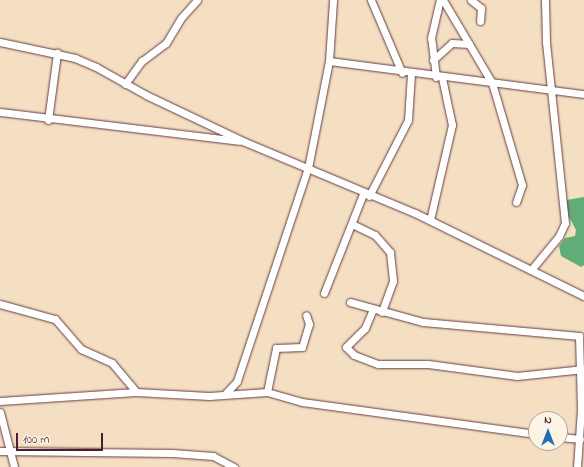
<!DOCTYPE html>
<html>
<head>
<meta charset="utf-8">
<style>
  body { margin:0 }
  #map { position:relative; width:584px; height:467px; overflow:hidden; background:#f4dfc2; font-family:"Indie Flower",sans-serif }
  div>[style] { position:absolute }
  .forest>* { inset:0; background:#60ad78 }
  .roads { filter:drop-shadow(0 0 1px #643c42) drop-shadow(0 0 1px #643c42) }
  .street>* { height:7px; margin:-3.5px; padding:0 3.5px; transform-origin:3.5px; border-radius:3.5px; background:#fff }
  span { translate:-50% -50%; white-space:nowrap; text-align:center; line-height:1.15; -webkit-text-stroke:3.5px #fcf5e5; paint-order:stroke }
  .north { position:absolute; left:528px; top:411px; width:40px; height:40px; box-sizing:border-box; background:#fcf5e5; border:1px solid #b59f9b; border-radius:50%; rotate:0deg; font-size:11px; font-weight:700; line-height:16px; text-align:center; color:#4a1f2b }
  .north::after { content:''; display:block; margin:auto; width:14px; height:18px; background:#1f6fb2; clip-path:polygon(50% 0,100% 100%,50% 72%,0 100%) }
  .scale { position:absolute; left:16px; top:433px; width:87px; height:18px; box-sizing:border-box; border:2px solid #4a1f2b; border-top:0; padding-left:5px; font-size:12px; line-height:14px; white-space:nowrap; color:#4a1f2b; -webkit-text-stroke:3px #fcf5e5; paint-order:stroke }
</style>
</head>
<body>
<div id="map">
  <div class="forest">
    <i style="clip-path:polygon(584px 197px,584px 265px,581px 267px,561px 256px,559px 246px,565px 238px,575px 236px,576px 230px,567px 213px,567px 200px)"></i>
  </div>
  <div class="roads">
    <div class="street">
      <i style="left:371px;top:0;width:79px;rotate:67deg"></i>
      <i style="left:443px;top:0;width:96px;rotate:59.4deg"></i>
      <i style="left:492px;top:83px;width:106px;rotate:73.6deg"></i>
      <i style="left:522px;top:185px;width:18px;rotate:109deg"></i>
      <i style="left:471px;top:0;width:13px;rotate:39deg"></i>
      <i style="left:481px;top:8px;width:13px;rotate:94deg"></i>
      <i style="left:0;top:42px;width:77px;rotate:12deg"></i>
      <i style="left:75px;top:58px;width:23px;rotate:23deg"></i>
      <i style="left:96px;top:67px;width:57px;rotate:29.2deg"></i>
      <i style="left:146px;top:95px;width:110px;rotate:25.4deg"></i>
      <i style="left:245px;top:142px;width:184px;rotate:22.7deg"></i>
      <i style="left:415px;top:213px;width:188px;rotate:26.2deg"></i>
      <i style="left:433px;top:60px;width:25px;rotate:-42deg"></i>
      <i style="left:452px;top:43px;width:17px;rotate:3deg"></i>
      <i style="left:329px;top:61px;width:257px;rotate:7.4deg"></i>
      <i style="left:436px;top:77px;width:39px;rotate:-97deg"></i>
      <i style="left:431px;top:38px;width:39px;rotate:-77deg"></i>
      <i style="left:125px;top:84px;width:29px;rotate:-54deg"></i>
      <i style="left:142px;top:61px;width:30px;rotate:-37deg"></i>
      <i style="left:166px;top:43px;width:29px;rotate:-59deg"></i>
      <i style="left:181px;top:18px;width:24px;rotate:-48deg"></i>
      <i style="left:0;top:112px;width:241px;rotate:6.9deg"></i>
      <i style="left:48px;top:120px;width:68px;rotate:-82.3deg"></i>
      <i style="left:369px;top:196px;width:85px;rotate:-62.8deg"></i>
      <i style="left:408px;top:120px;width:46px;rotate:-86.3deg"></i>
      <i style="left:430px;top:220px;width:98px;rotate:-77deg"></i>
      <i style="left:452px;top:125px;width:48px;rotate:-102deg"></i>
      <i style="left:352px;top:224px;width:25px;rotate:26deg"></i>
      <i style="left:375px;top:235px;width:23px;rotate:49deg"></i>
      <i style="left:390px;top:252px;width:29px;rotate:84deg"></i>
      <i style="left:393px;top:281px;width:33px;rotate:110deg"></i>
      <i style="left:531px;top:270px;width:44px;rotate:-50.5deg"></i>
      <i style="left:559px;top:236px;width:14px;rotate:-65deg"></i>
      <i style="left:565px;top:223px;width:182px;rotate:-96deg"></i>
      <i style="left:546px;top:42px;width:42px;rotate:-91.4deg"></i>
      <i style="left:324px;top:293px;width:106px;rotate:-68.5deg"></i>
      <i style="left:350px;top:302px;width:76px;rotate:15.3deg"></i>
      <i style="left:423px;top:322px;width:157px;rotate:5.1deg"></i>
      <i style="left:579px;top:336px;width:73px;rotate:88.4deg"></i>
      <i style="left:581px;top:409px;width:58px;rotate:93.9deg"></i>
      <i style="left:0;top:304px;width:57px;rotate:15.3deg"></i>
      <i style="left:55px;top:319px;width:40px;rotate:49deg"></i>
      <i style="left:81px;top:349px;width:34px;rotate:24deg"></i>
      <i style="left:112px;top:363px;width:38px;rotate:50deg"></i>
      <i style="left:373px;top:309px;width:21px;rotate:113deg"></i>
      <i style="left:365px;top:328px;width:27px;rotate:135deg"></i>
      <i style="left:346px;top:347px;width:11px;rotate:45deg"></i>
      <i style="left:354px;top:355px;width:26px;rotate:21deg"></i>
      <i style="left:378px;top:364px;width:50px"></i>
      <i style="left:428px;top:364px;width:90px;rotate:7.7deg"></i>
      <i style="left:517px;top:376px;width:67px;rotate:-6deg"></i>
      <i style="left:267px;top:392px;width:45px;rotate:-78.4deg"></i>
      <i style="left:276px;top:348px;width:26px;rotate:-2deg"></i>
      <i style="left:302px;top:347px;width:24px;rotate:-73deg"></i>
      <i style="left:309px;top:324px;width:9px;rotate:-108deg"></i>
      <i style="left:226px;top:393px;width:16px;rotate:-47deg"></i>
      <i style="left:237px;top:381px;width:225px;rotate:-71.6deg"></i>
      <i style="left:308px;top:168px;width:109px;rotate:-78.9deg"></i>
      <i style="left:329px;top:61px;width:61px;rotate:-86.2deg"></i>
      <i style="left:0;top:401px;width:136px;rotate:-3.8deg"></i>
      <i style="left:136px;top:392px;width:73px;rotate:3.1deg"></i>
      <i style="left:209px;top:396px;width:58px;rotate:-3.9deg"></i>
      <i style="left:267px;top:392px;width:36px;rotate:16deg"></i>
      <i style="left:302px;top:402px;width:236px;rotate:7.8deg"></i>
      <i style="left:0;top:412px;width:57px;rotate:75.7deg"></i>
      <i style="left:560px;top:437px;width:20px;rotate:6deg"></i>
      <i style="left:0;top:451px;width:172px;rotate:0.7deg"></i>
      <i style="left:172px;top:453px;width:41px;rotate:4.2deg"></i>
      <i style="left:213px;top:456px;width:24px;rotate:28deg"></i>
    </div>
  </div>
  <div class="north">N</div>
  <div class="scale">100 m</div>
</div>
</body>
</html>
